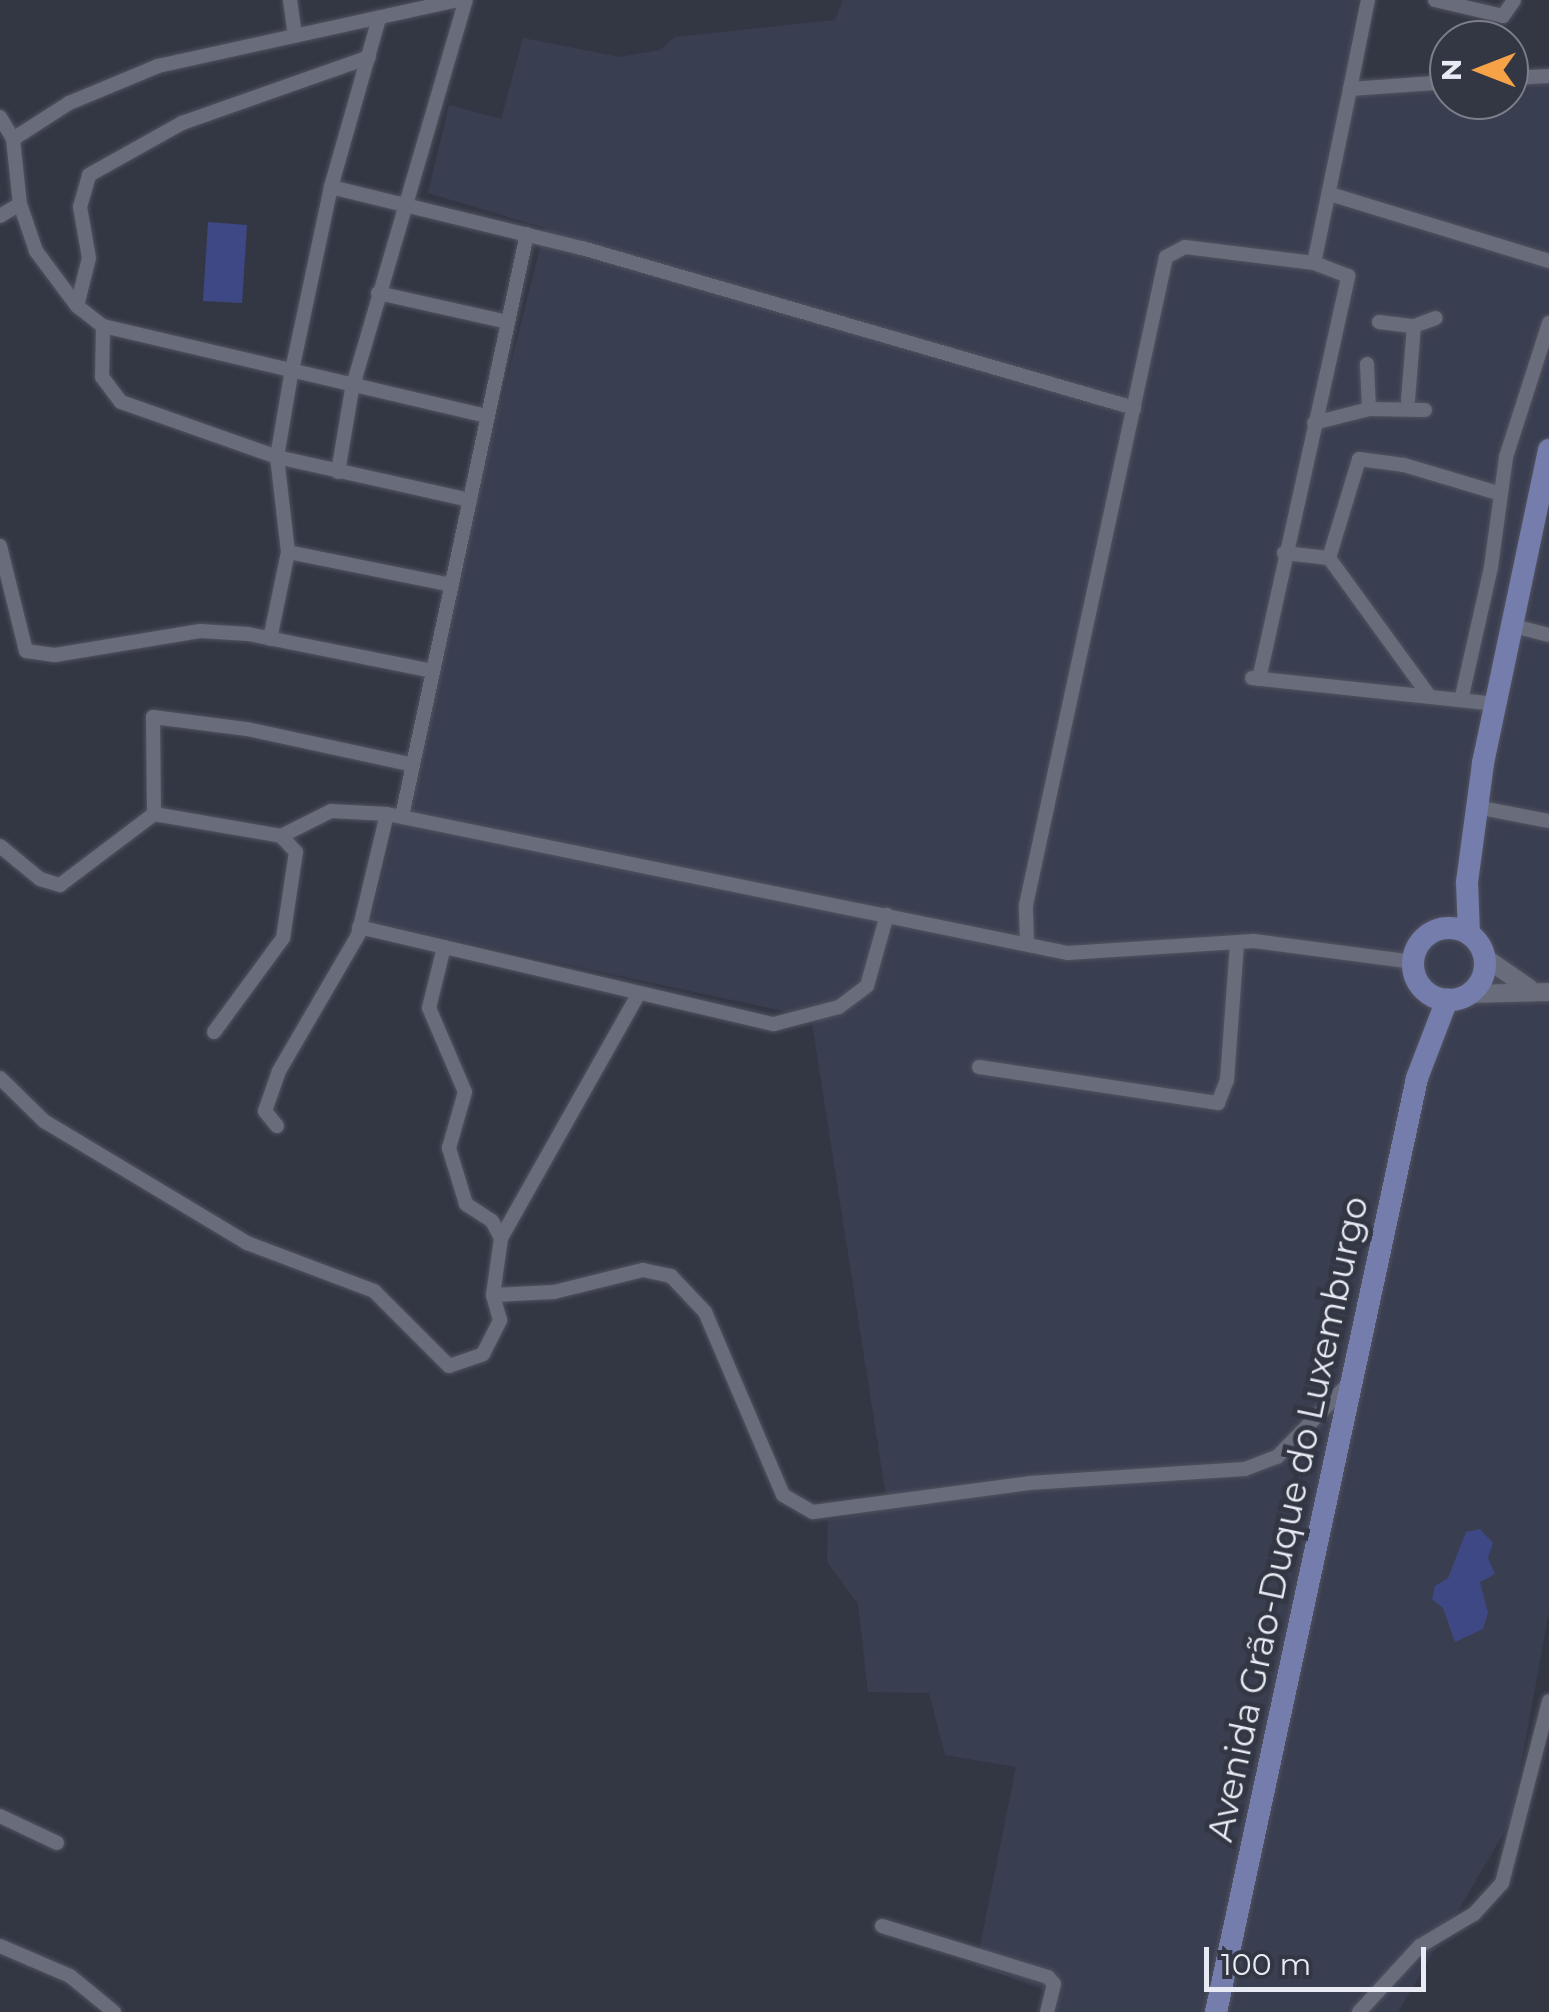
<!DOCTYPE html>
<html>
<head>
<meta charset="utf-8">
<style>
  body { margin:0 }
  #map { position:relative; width:1549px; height:2012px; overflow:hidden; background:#333744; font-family:Montserrat,sans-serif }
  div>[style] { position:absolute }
  .built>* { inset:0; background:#3a3e51 }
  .green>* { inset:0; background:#3e4885 }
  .roads { filter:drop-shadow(0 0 2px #51535f) drop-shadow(0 0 2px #51535f) }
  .minor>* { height:14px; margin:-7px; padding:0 7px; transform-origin:7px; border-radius:7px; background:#696c7b }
  .tertiary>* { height:18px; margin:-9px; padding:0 9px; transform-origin:9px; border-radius:9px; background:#696c7b }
  .primary>* { height:22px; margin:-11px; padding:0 11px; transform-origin:11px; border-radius:11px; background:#747dab }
  .primary>.ring { margin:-11px; padding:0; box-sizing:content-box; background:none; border:22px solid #747dab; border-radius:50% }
  span { translate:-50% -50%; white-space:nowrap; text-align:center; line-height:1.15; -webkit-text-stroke:10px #333744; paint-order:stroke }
  .street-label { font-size:35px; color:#e9ebf4 }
  .north { position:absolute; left:1429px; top:20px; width:100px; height:100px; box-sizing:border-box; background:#333744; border:2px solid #7c7f8a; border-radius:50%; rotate:270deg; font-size:28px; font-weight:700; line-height:40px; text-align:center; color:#e9ebf4 }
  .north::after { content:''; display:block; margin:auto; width:35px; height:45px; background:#f6a247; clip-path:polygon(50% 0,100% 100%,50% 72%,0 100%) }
  .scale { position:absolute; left:1204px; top:1947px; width:222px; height:45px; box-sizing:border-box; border:5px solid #e9ebf4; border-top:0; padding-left:12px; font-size:30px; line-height:35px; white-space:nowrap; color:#e9ebf4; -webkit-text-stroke:8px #333744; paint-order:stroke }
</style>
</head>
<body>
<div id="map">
  <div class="built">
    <i style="clip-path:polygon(843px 0,1358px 0,1345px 80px,1449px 75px,1449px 100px,1509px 100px,1509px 73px,1549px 71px,1549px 1611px,1511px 1821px,1398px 2012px,1040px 2012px,1045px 1990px,976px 1966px,1016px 1767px,945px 1755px,929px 1693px,868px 1692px,858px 1604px,827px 1562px,828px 1520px,888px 1509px,811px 1017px,370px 922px,545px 228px,428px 193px,449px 105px,501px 119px,523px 38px,620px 57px,660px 50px,675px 37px,835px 20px)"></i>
  </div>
  <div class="green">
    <i style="clip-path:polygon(208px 222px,247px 225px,242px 303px,203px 301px)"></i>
    <i style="clip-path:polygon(1480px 1529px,1493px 1543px,1488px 1558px,1495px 1574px,1480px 1582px,1488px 1613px,1483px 1629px,1455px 1642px,1443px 1608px,1432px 1599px,1435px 1586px,1448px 1578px,1466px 1532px)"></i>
  </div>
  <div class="roads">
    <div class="minor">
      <i style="left:290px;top:0;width:36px;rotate:82deg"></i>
      <i style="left:1435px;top:0;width:70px;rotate:13.2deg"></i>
      <i style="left:1503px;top:16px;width:19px;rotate:-55deg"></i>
      <i style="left:1509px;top:78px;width:40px;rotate:-2.9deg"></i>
      <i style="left:1350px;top:89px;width:91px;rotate:-78.6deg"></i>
      <i style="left:0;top:117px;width:26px;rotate:59deg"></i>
      <i style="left:13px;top:139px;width:65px;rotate:83.9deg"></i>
      <i style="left:20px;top:204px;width:23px;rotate:149deg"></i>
      <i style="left:13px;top:139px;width:67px;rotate:-32.7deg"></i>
      <i style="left:69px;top:103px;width:96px;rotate:-22.6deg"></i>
      <i style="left:158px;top:66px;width:306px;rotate:-12.4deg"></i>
      <i style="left:331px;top:187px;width:258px;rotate:13.7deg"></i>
      <i style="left:582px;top:248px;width:575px;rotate:16.16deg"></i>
      <i style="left:1330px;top:194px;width:229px;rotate:17deg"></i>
      <i style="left:20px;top:204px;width:50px;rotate:71.2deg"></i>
      <i style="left:36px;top:251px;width:69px;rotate:53.3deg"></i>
      <i style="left:77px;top:306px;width:33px;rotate:38deg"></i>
      <i style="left:103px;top:326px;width:395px;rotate:13.2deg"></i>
      <i style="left:378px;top:293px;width:133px;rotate:12.6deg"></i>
      <i style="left:77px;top:306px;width:49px;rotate:-76deg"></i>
      <i style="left:89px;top:258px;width:52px;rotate:-100deg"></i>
      <i style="left:80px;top:207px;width:33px;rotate:-74deg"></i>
      <i style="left:89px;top:175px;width:107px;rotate:-29.2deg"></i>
      <i style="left:182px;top:123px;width:198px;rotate:-19.4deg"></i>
      <i style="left:1379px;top:322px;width:35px;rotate:7deg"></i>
      <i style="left:1414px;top:326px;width:23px;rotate:-20deg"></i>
      <i style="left:103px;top:326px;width:51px;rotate:91.1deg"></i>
      <i style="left:102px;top:377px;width:31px;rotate:53deg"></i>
      <i style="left:121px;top:402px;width:165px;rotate:19.4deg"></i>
      <i style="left:277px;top:457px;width:198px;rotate:12.6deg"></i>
      <i style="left:1367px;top:364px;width:45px;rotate:87.5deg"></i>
      <i style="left:1408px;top:400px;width:74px;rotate:-85.4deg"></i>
      <i style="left:1314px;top:423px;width:57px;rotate:-14.3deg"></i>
      <i style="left:1369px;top:409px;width:56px;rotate:1deg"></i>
      <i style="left:338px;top:472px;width:84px;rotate:-80.4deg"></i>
      <i style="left:352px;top:389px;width:405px;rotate:-73.7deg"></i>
      <i style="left:0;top:546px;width:108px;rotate:76.1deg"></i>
      <i style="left:26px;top:651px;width:29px;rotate:8deg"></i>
      <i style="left:55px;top:655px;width:147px;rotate:-9.4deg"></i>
      <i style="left:200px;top:631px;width:48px;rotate:3.6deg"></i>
      <i style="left:248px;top:634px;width:189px;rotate:11.3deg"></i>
      <i style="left:288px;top:552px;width:167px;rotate:11.4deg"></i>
      <i style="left:1284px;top:553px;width:45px;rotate:6.3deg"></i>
      <i style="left:1329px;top:558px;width:167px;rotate:54deg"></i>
      <i style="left:1329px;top:558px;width:103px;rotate:-73.1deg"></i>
      <i style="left:1359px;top:459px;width:45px;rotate:7.6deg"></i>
      <i style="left:1404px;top:465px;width:98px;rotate:16.6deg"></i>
      <i style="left:1510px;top:625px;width:40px;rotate:14.4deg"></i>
      <i style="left:270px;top:639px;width:89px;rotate:-78.3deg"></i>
      <i style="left:288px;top:552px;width:96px;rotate:-96.6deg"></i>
      <i style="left:277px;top:457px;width:83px;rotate:-80.3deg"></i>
      <i style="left:291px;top:375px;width:192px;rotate:-78deg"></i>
      <i style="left:331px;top:187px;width:176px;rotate:-74.1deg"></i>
      <i style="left:1252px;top:678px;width:243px;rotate:6.1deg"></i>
      <i style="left:1259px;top:679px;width:413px;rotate:-77.5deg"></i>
      <i style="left:1348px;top:276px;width:36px;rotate:-159deg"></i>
      <i style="left:1462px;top:696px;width:132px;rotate:-77.3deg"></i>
      <i style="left:1491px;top:567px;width:111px;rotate:-82.2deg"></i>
      <i style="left:1506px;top:457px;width:141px;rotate:-72.2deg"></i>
      <i style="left:1476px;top:807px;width:74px;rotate:10.9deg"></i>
      <i style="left:154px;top:814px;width:97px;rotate:-90.6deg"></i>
      <i style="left:153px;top:717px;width:95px;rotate:7.3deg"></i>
      <i style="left:247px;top:729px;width:170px;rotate:12.2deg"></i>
      <i style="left:402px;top:816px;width:595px;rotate:-77.88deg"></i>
      <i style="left:0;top:846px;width:52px;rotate:39.5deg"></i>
      <i style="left:40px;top:879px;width:21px;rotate:17deg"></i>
      <i style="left:60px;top:885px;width:118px;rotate:-37.1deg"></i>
      <i style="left:154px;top:814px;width:129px;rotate:9.8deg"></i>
      <i style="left:281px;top:836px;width:56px;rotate:-26.6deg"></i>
      <i style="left:331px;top:811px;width:56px;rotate:3.1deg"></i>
      <i style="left:359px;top:927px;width:426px;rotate:13.2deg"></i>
      <i style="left:774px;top:1024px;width:67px;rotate:-14.7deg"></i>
      <i style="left:839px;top:1007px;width:35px;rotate:-37deg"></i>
      <i style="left:867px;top:986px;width:74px;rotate:-74.3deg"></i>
      <i style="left:1027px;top:941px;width:36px;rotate:-92deg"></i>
      <i style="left:1026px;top:905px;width:663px;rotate:-77.81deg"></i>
      <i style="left:1166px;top:257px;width:21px;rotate:-28deg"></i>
      <i style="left:1185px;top:247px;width:130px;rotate:7.1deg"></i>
      <i style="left:1314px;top:263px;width:178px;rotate:-78.3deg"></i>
      <i style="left:1350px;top:89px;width:99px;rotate:-4deg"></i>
      <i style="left:214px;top:1032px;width:117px;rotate:-53.7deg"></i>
      <i style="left:283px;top:938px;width:87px;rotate:-81.4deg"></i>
      <i style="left:296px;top:852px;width:22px;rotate:-133deg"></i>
      <i style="left:979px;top:1067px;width:242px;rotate:8.6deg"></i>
      <i style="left:1218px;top:1103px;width:25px;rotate:-69deg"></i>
      <i style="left:1227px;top:1080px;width:136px;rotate:-85.8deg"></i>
      <i style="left:0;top:1078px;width:62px;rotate:44.3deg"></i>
      <i style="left:44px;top:1121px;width:237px;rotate:31deg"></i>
      <i style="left:247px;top:1243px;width:136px;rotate:20.7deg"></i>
      <i style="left:374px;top:1291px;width:106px;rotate:45deg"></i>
      <i style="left:449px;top:1366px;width:36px;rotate:-19deg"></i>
      <i style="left:483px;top:1354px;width:38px;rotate:-63deg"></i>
      <i style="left:500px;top:1320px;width:26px;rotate:-106deg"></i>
      <i style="left:493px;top:1295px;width:58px;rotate:-82deg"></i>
      <i style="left:501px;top:1238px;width:19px;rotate:-118deg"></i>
      <i style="left:492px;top:1221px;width:31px;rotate:-147deg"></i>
      <i style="left:466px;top:1204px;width:59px;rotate:-106.9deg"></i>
      <i style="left:449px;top:1148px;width:58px;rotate:-74.1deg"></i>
      <i style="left:465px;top:1092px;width:91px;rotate:-113.2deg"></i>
      <i style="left:429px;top:1008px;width:63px;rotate:-76.2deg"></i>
      <i style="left:277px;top:1126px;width:19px;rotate:-129deg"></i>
      <i style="left:265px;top:1111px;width:42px;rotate:-70.7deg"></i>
      <i style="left:279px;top:1071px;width:157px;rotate:-59.8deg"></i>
      <i style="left:358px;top:935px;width:124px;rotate:-76.5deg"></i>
      <i style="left:387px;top:814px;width:695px;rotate:11.54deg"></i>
      <i style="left:1068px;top:953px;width:186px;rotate:-3.7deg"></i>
      <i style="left:1254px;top:941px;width:161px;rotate:7.5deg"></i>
      <i style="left:501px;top:1238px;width:281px;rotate:-60.6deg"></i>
      <i style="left:493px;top:1295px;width:61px;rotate:-2.8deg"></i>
      <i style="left:554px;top:1292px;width:92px;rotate:-13.9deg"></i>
      <i style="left:643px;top:1270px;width:29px;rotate:12deg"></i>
      <i style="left:671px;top:1276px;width:50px;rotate:46.6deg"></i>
      <i style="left:705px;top:1312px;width:199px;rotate:66.9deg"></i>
      <i style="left:783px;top:1495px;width:34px;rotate:30deg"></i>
      <i style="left:813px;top:1512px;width:218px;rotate:-7.6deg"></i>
      <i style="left:1029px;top:1483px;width:216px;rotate:-3.7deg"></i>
      <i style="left:1245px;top:1469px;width:34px;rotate:-21deg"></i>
      <i style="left:1277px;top:1457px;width:100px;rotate:-45.8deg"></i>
      <i style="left:0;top:1816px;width:63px;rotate:25.3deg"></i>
      <i style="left:882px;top:1926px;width:174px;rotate:17.1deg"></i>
      <i style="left:1048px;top:1977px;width:9px;rotate:49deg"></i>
      <i style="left:1054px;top:1984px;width:29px;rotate:104deg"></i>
      <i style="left:0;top:1946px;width:76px;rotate:23.2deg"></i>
      <i style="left:70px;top:1976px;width:57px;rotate:39.3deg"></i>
      <i style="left:1359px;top:2012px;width:90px;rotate:-47.3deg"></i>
      <i style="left:1420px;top:1946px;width:63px;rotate:-30.7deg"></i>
      <i style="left:1474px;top:1914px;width:42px;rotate:-47.9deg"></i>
      <i style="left:1502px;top:1883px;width:188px;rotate:-75.5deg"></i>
    </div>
    <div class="tertiary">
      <i style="left:1484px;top:957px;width:55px;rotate:34.6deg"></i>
      <i style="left:1469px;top:994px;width:80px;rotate:-1.4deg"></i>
    </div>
    <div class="primary">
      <i class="ring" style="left:1413px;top:928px;width:50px;height:50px"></i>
      <i style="left:1469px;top:934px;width:52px;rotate:-92.2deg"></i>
      <i style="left:1467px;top:882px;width:120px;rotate:-82.3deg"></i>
      <i style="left:1483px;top:763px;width:320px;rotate:-78.1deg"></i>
      <i style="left:1216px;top:2012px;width:955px;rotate:-77.85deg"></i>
      <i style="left:1417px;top:1078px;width:84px;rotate:-69deg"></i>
    </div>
  </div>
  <div class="street-label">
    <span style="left:1288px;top:1519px;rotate:-78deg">Avenida Grão-Duque do Luxemburgo</span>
  </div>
  <div class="north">N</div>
  <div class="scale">100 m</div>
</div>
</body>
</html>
